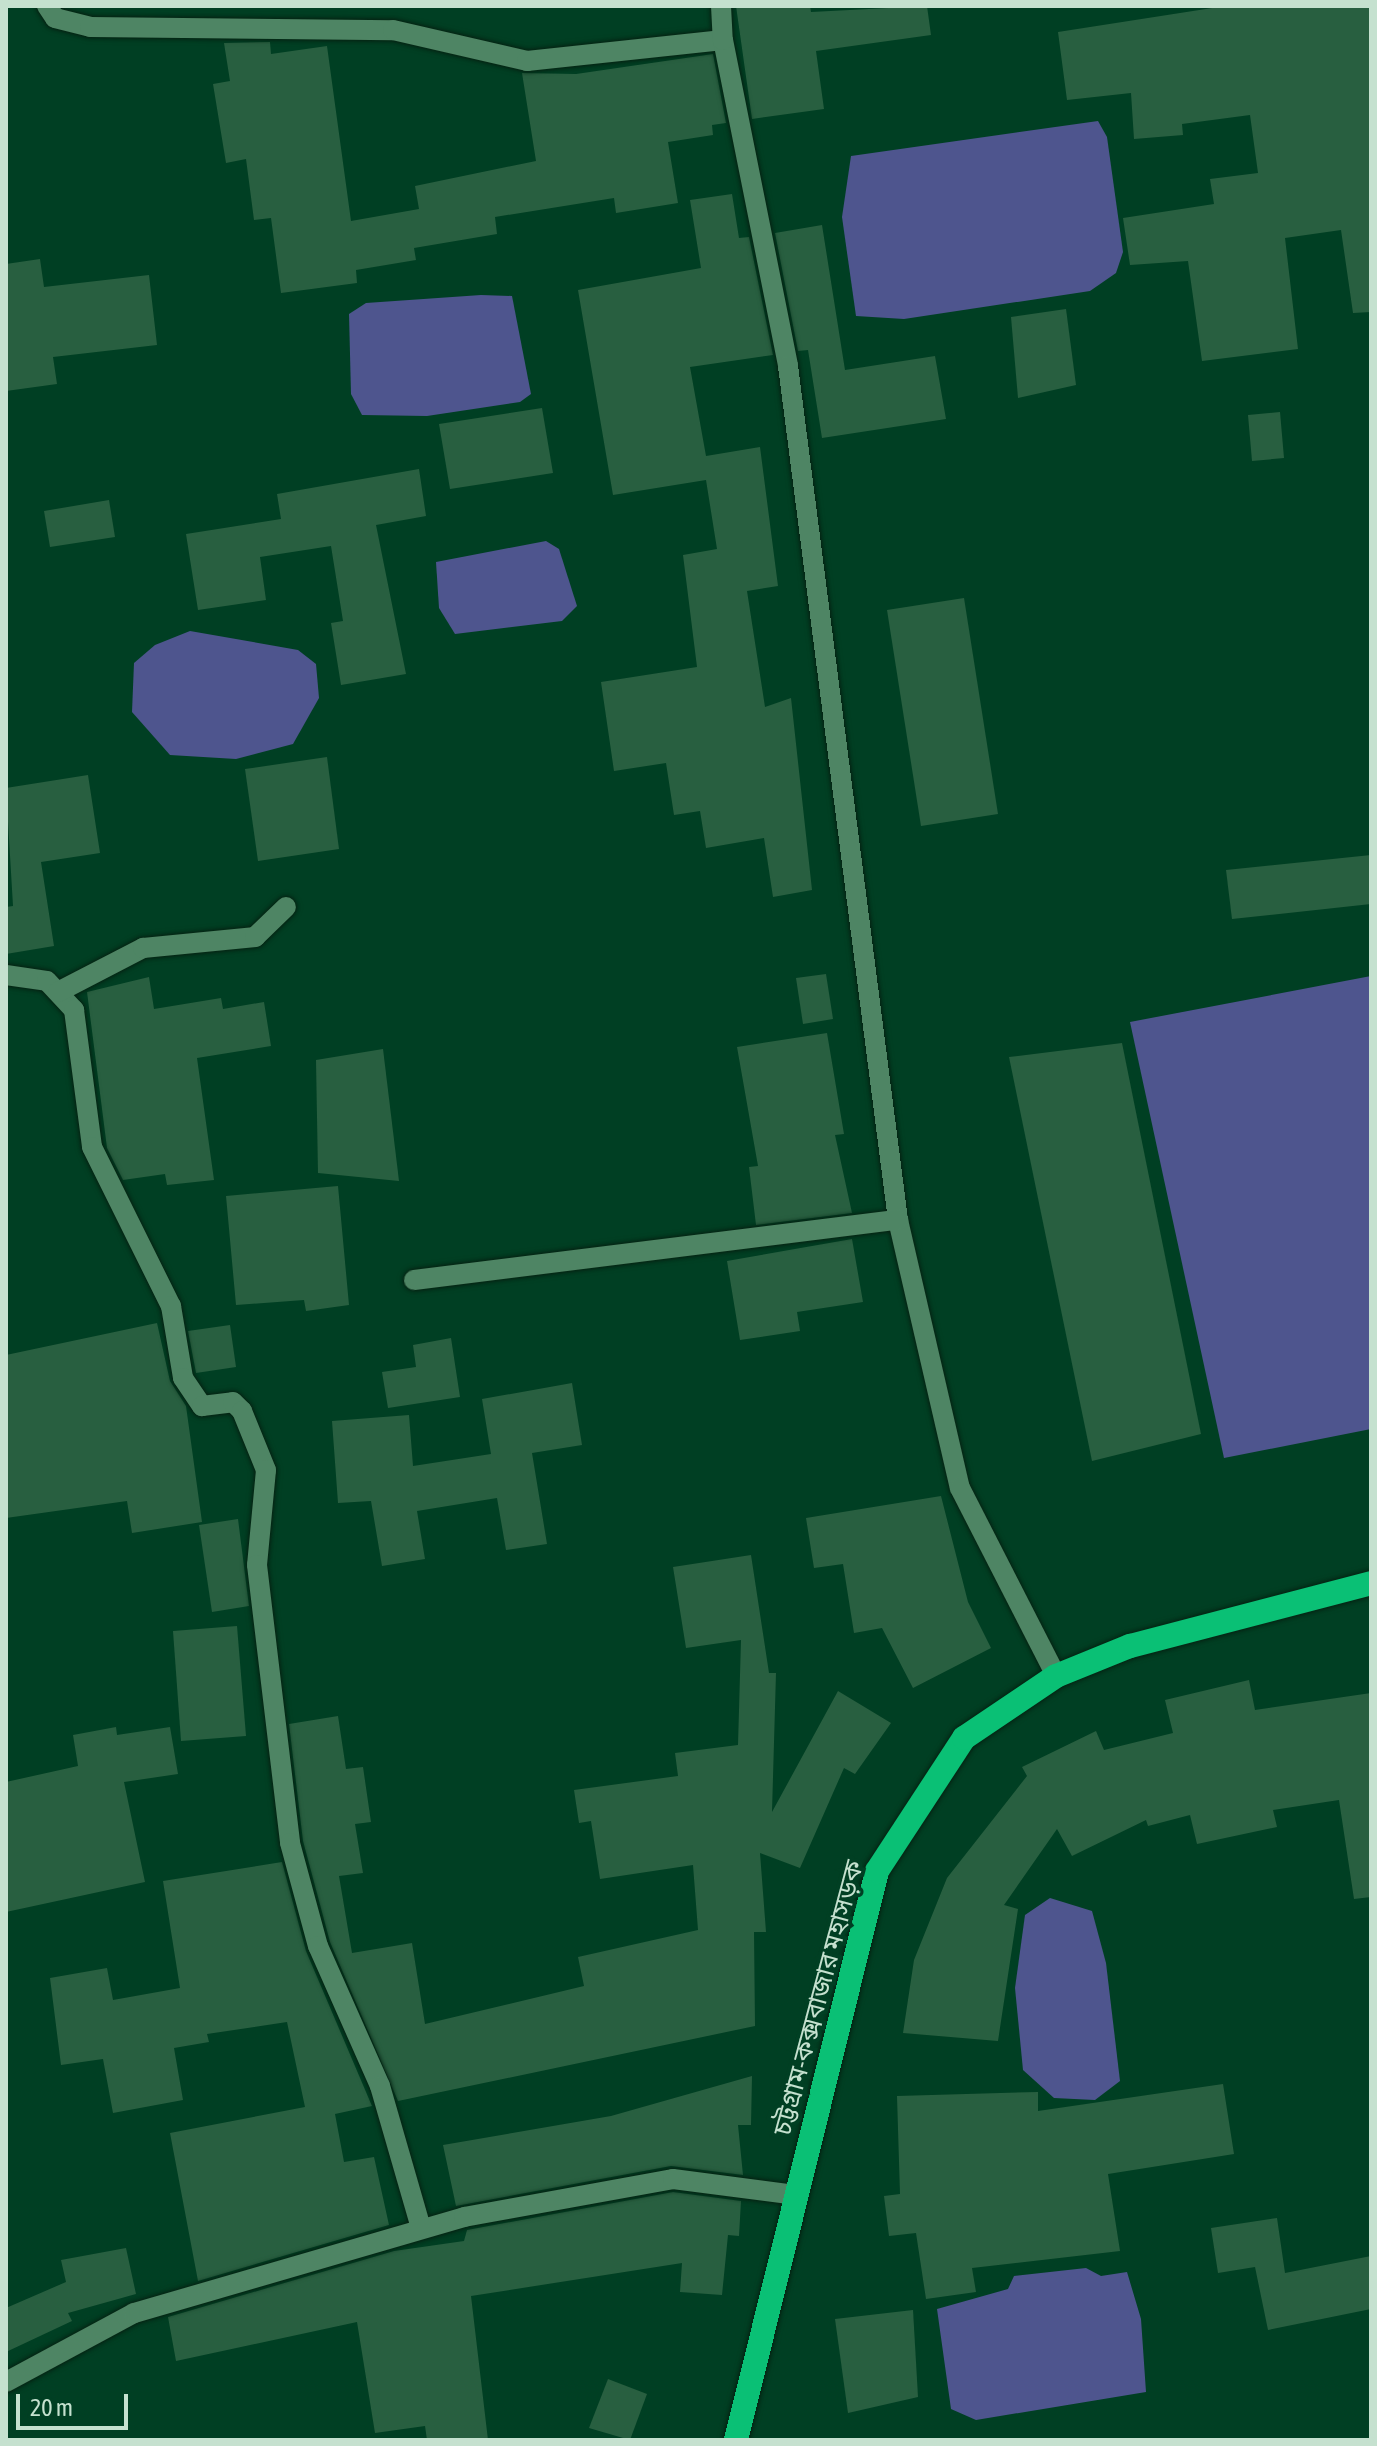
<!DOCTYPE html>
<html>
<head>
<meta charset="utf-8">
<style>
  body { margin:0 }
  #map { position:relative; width:1377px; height:2446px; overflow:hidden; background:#003f23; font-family:"Asap Condensed","Noto Sans Bengali",sans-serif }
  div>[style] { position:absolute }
  .water>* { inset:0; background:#4e558e }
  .building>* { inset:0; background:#285f40 }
  .roads { filter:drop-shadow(0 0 2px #052212) drop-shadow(0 0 2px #052212) }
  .street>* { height:20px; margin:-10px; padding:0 10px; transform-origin:10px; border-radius:10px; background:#4e8564 }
  .highway>* { height:24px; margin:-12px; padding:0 12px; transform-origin:12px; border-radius:12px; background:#0ac075 }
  span { translate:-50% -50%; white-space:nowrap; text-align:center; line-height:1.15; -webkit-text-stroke:8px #003f23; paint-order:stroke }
  .street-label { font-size:26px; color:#c5e1cf }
  .frame { position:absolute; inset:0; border:8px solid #c5e1cf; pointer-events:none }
  .scale { position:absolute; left:16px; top:2394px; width:112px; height:36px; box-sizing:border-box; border:4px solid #c5e1cf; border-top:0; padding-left:10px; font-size:24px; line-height:28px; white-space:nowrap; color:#c5e1cf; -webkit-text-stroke:6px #003f23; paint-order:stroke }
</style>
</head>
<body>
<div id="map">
  <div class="water">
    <i style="clip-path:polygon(1098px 121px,1107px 137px,1123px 252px,1116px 273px,1090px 291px,904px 319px,856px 316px,842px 217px,851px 156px)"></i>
    <i style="clip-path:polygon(481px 295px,512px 296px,531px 394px,520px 402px,427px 416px,362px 415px,351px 394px,349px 314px,366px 303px)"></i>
    <i style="clip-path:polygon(546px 541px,559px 549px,577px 606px,562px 621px,455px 634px,439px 608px,436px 562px)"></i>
    <i style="clip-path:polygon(190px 631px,298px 650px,316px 664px,319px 698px,293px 744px,236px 759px,170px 755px,132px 712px,134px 663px,155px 645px)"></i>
    <i style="clip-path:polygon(1371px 976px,1371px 1429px,1224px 1458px,1130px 1022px)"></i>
    <i style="clip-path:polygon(1050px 1898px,1092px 1911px,1106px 1963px,1120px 2081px,1095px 2100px,1054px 2098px,1023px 2070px,1015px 1988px,1025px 1915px)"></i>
    <i style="clip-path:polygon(1086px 2268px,1101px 2276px,1127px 2272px,1141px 2319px,1146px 2392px,976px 2420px,951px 2409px,937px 2309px,1008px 2289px,1014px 2276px)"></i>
  </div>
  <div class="building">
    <i style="clip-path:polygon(736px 6px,810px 6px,811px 12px,927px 6px,931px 35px,816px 51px,824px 109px,752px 119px)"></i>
    <i style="clip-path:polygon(1225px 6px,1371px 6px,1371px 312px,1353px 313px,1341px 230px,1285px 238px,1298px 349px,1202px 361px,1188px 261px,1130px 265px,1123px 218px,1214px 204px,1210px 179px,1258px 173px,1250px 115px,1182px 124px,1183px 135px,1134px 139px,1131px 93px,1067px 100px,1058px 32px)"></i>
    <i style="clip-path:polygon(270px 42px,271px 54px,327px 46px,351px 221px,419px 209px,415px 186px,536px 161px,522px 73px,576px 74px,713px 54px,726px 123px,712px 125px,713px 135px,668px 142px,678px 203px,616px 213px,614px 198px,495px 217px,497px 234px,414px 248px,416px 260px,356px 270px,357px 283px,281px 293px,271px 218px,254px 220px,246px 159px,226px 163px,213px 84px,230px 81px,224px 43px)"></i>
    <i style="clip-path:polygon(732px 194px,739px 238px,749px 237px,773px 355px,690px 367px,706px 456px,760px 447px,778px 586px,747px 591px,765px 707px,791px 698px,812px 890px,773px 897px,764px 838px,706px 848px,700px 811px,674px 815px,666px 763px,614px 771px,601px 682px,697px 667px,683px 555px,717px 549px,706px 480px,613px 495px,578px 290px,701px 268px,690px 200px)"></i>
    <i style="clip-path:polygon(822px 225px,845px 370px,935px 356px,946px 419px,822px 438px,808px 350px,798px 351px,775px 233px)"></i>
    <i style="clip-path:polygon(40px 259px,44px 287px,149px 275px,157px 345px,53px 357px,57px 384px,6px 391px,6px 264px)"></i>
    <i style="clip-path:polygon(1066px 309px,1076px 385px,1018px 398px,1011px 317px)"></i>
    <i style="clip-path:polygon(542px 408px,553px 473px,450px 489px,439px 424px)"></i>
    <i style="clip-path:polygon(1280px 412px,1284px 458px,1252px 461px,1248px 415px)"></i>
    <i style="clip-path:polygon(419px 469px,426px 516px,376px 525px,406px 674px,341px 685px,331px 623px,343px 621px,331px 546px,260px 557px,266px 600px,198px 610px,186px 534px,281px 519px,277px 494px)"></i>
    <i style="clip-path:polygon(109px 500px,115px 537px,50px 547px,44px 511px)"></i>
    <i style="clip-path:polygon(964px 598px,998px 814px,921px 826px,887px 610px)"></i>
    <i style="clip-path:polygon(327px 757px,339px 849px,258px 861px,245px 769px)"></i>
    <i style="clip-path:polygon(88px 775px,100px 853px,41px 862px,54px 946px,6px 954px,6px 907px,13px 906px,6px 788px)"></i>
    <i style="clip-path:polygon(1371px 855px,1371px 904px,1232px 919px,1226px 870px)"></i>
    <i style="clip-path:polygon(826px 974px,833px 1019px,803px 1024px,796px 978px)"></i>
    <i style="clip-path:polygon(149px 977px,154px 1009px,221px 998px,223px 1009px,264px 1002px,271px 1046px,197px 1058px,214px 1180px,167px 1185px,165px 1174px,123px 1180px,107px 1148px,87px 992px)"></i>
    <i style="clip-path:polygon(827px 1033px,844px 1134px,835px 1135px,852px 1213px,756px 1225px,749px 1167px,758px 1166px,737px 1047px)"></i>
    <i style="clip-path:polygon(1122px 1043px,1201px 1434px,1092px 1461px,1009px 1057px)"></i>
    <i style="clip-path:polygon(383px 1049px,399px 1181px,318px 1173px,316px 1060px)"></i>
    <i style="clip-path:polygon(338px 1186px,349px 1305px,306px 1311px,304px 1300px,236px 1305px,226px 1196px)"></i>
    <i style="clip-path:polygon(852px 1239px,863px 1302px,797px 1312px,800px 1331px,740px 1340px,727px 1261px)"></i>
    <i style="clip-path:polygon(157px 1323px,170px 1381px,186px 1406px,202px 1522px,132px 1533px,127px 1501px,6px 1518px,6px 1355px)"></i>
    <i style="clip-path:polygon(230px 1325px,236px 1367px,196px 1373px,188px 1331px)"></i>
    <i style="clip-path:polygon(451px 1338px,460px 1397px,388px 1408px,382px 1372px,416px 1367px,413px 1345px)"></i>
    <i style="clip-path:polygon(572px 1383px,582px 1445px,532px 1453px,547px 1544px,506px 1550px,497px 1498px,417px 1511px,425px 1559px,382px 1566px,371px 1501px,338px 1503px,332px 1421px,409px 1415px,413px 1466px,491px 1454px,482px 1399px)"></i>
    <i style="clip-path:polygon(941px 1496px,968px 1602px,991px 1648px,913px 1688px,882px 1628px,854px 1633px,843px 1564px,814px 1568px,806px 1518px)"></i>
    <i style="clip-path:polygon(238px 1519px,249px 1606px,212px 1612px,199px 1525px)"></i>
    <i style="clip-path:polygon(751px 1555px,769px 1673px,776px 1673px,772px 1812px,838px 1691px,891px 1723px,855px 1774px,844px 1768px,800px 1868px,760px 1853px,766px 1932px,754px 1932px,755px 2026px,398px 2101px,330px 1942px,303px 1841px,289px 1724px,338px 1716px,346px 1769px,363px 1767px,371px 1822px,355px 1824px,363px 1873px,339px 1876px,352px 1953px,412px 1943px,425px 2024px,584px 1986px,578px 1957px,698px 1930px,693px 1865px,600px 1879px,591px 1821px,579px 1823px,574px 1790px,678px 1776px,675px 1753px,738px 1745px,741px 1640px,686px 1648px,673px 1567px)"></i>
    <i style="clip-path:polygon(237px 1626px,246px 1736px,181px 1741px,173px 1631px)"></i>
    <i style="clip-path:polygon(1249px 1680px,1255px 1710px,1371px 1693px,1371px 1897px,1354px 1899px,1339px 1800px,1273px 1810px,1277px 1827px,1197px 1844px,1190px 1815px,1148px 1826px,1146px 1820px,1072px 1856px,1057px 1829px,1004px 1905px,1018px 1909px,998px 2041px,903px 2033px,914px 1960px,947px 1878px,1027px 1776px,1022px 1767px,1096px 1731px,1104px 1750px,1173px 1733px,1165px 1700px)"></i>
    <i style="clip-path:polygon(116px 1727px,117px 1735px,170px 1727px,178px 1774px,124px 1782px,145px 1882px,6px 1912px,6px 1782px,78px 1766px,73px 1735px)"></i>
    <i style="clip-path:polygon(282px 1862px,306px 1951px,372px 2106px,335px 2114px,344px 2162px,374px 2157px,389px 2225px,198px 2281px,170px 2133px,305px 2107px,287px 2022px,207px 2034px,209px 2042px,174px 2048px,183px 2100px,113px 2113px,103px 2059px,61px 2065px,50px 1978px,107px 1968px,113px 2000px,180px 1988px,163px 1881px)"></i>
    <i style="clip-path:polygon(752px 2076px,751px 2125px,738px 2125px,743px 2175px,671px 2166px,456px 2206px,443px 2145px,611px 2116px)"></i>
    <i style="clip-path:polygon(1223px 2084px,1234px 2154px,1108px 2174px,1120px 2251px,972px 2268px,976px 2292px,926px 2299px,916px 2233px,889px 2236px,884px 2196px,900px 2194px,897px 2096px,1038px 2092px,1038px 2111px)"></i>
    <i style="clip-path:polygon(673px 2192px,741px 2201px,739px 2236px,728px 2235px,722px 2295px,680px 2292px,682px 2263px,471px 2296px,488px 2440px,427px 2440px,425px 2426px,375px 2433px,357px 2322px,176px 2361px,168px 2317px,394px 2251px,464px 2241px,467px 2230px)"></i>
    <i style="clip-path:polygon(1277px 2218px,1285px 2273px,1371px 2256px,1371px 2309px,1268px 2330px,1255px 2267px,1218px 2273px,1211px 2228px)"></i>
    <i style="clip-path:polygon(126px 2248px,136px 2294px,68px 2313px,72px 2321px,6px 2352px,6px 2308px,66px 2282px,61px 2260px)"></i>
    <i style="clip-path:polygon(913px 2310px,918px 2397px,848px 2413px,835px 2319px)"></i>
    <i style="clip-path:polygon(608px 2379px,647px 2394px,630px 2440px,589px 2428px)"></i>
  </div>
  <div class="roads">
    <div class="street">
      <i style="left:47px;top:6px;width:14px;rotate:56deg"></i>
      <i style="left:55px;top:18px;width:36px;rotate:14deg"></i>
      <i style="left:90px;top:27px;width:303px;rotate:0.6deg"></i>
      <i style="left:393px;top:30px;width:138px;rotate:13deg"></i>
      <i style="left:527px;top:61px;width:197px;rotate:-6.1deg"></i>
      <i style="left:723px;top:40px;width:332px;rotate:78.7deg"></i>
      <i style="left:788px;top:366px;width:861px;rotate:82.66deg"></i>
      <i style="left:898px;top:1220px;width:275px;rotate:77deg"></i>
      <i style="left:960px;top:1488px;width:211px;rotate:62.9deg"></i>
      <i style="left:721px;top:6px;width:34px;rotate:87deg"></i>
      <i style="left:6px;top:975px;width:41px;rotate:8.3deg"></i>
      <i style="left:47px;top:981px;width:40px;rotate:47deg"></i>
      <i style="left:74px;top:1010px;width:138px;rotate:82.5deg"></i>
      <i style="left:92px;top:1147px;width:178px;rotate:63.6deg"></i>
      <i style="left:171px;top:1306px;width:73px;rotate:80.5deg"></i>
      <i style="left:183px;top:1378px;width:34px;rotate:56deg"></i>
      <i style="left:202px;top:1406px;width:31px;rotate:-7deg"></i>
      <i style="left:233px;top:1402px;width:13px;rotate:45deg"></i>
      <i style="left:242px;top:1411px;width:64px;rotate:67.9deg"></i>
      <i style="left:266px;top:1470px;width:95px;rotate:95.4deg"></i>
      <i style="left:257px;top:1565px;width:280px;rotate:83.2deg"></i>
      <i style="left:290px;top:1843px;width:107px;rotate:74.8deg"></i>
      <i style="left:318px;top:1946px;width:153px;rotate:66.1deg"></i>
      <i style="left:380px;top:2086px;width:148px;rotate:73.9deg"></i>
      <i style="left:58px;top:992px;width:96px;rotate:-27.4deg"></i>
      <i style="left:143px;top:948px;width:113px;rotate:-5.6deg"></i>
      <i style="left:255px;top:937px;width:43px;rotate:-44.1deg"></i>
      <i style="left:414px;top:1280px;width:488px;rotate:-7.1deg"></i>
      <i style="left:6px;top:2382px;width:145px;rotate:-28.3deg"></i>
      <i style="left:134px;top:2313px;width:344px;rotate:-16.2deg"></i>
      <i style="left:464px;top:2217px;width:212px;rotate:-10.3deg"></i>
      <i style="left:673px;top:2179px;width:125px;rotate:7.4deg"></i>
    </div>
    <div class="highway">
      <i style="left:736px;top:2440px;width:586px;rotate:-76.08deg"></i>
      <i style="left:877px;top:1871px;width:159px;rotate:-56.8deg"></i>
      <i style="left:964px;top:1738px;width:111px;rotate:-34deg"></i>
      <i style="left:1056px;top:1676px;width:80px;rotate:-22.1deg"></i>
      <i style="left:1130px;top:1646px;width:249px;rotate:-14.6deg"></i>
    </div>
  </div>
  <div class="street-label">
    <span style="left:819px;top:1998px;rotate:-75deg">চট্টগ্রাম-কক্সবাজার মহাসড়ক</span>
  </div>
  <div class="frame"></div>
  <div class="scale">20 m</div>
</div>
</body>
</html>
